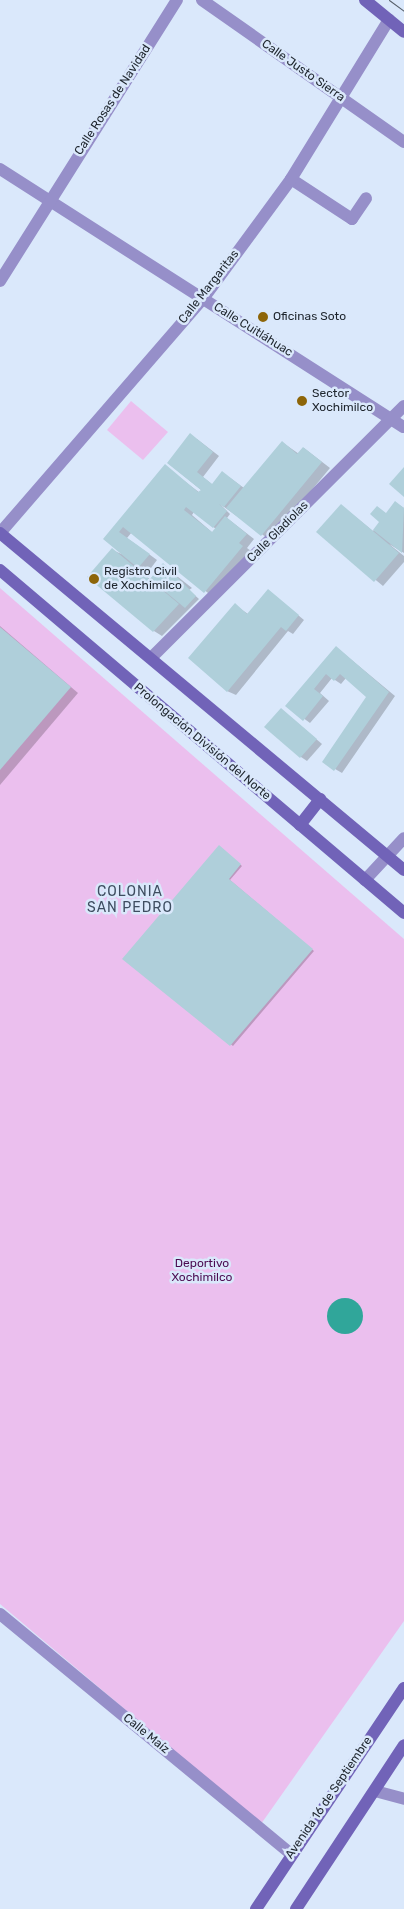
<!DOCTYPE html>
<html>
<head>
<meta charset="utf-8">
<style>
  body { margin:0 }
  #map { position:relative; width:404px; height:1909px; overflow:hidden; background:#dae8fb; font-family:Rubik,sans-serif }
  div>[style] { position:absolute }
  .green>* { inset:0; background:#ebbfee }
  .water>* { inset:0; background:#30a69a }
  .round { border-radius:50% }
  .shadow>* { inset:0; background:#0003 }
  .building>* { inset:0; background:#afcfda }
  .minor>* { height:12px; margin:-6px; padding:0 6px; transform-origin:6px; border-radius:6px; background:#968fc9 }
  .secondary>* { height:12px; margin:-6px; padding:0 6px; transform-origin:6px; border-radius:6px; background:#7163b8 }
  .tram>* { height:1px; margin:-0.5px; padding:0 0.5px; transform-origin:0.5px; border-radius:0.5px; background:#565f6a }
  .dots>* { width:14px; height:14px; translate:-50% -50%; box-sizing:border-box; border:2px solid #dae8fb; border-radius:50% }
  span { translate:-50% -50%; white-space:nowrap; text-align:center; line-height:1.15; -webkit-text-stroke:5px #dae8fb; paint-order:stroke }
  .street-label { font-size:12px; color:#1e252d }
  .poi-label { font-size:12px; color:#1e252d }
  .left { translate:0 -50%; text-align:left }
  .park-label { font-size:12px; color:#4c0c52 }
  .neighbourhood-label { font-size:14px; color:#3e4d60; letter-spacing:1px }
</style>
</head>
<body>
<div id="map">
  <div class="green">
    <i style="clip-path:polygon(131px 401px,168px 432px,143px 460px,107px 430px)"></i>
    <i style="clip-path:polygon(0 588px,404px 939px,404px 1621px,261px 1824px,0 1604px)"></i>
  </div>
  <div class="water">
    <i class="round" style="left:327px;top:1298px;width:36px;height:36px"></i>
  </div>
  <div class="shadow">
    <i style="clip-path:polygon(evenodd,197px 439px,219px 456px,203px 477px,213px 485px,229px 477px,244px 488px,282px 442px,299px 454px,304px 448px,330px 468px,270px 540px,220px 504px,230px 514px,227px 518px,254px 539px,247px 548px,251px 551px,213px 597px,132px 532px,127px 538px,157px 560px,148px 572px,134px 566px,151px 580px,163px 565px,192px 588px,189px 590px,199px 599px,162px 636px,154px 631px,112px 550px,124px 555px,104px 539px,165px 466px,200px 493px,206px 494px,168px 463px,197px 439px,194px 512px,216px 529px,213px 533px,192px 515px,194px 512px)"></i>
    <i style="clip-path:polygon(396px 503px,404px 508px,404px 553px,389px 544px,404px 556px,404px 562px,383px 586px,318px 532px,341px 505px,373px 531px)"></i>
    <i style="clip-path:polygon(274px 595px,304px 620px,293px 634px,288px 631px,236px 695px,227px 691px,235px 605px,248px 614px)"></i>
    <i style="clip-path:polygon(0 626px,78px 693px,0 785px)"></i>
    <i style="clip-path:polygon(336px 647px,395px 696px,342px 773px,323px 762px,368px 696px,346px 678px,341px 684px,332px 678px,320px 693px,329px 701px,310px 723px,287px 706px)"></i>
    <i style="clip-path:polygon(281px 709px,322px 744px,307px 761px,301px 757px)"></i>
    <i style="clip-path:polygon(221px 848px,242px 866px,230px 880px,314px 951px,233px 1046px,124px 959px)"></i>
  </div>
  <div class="building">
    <i style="clip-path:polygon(190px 433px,213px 452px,197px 472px,212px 484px,222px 471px,241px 486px,224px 507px,219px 504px,227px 511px,213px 528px,186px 507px,184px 510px,212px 532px,225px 516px,247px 534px,239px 543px,243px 546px,204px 593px,123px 527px,119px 532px,150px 554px,138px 568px,103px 539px,165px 464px,198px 492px,201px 490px,167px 463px)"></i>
    <i style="clip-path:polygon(282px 441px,297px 454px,303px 447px,322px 462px,261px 536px,226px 508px)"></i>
    <i style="clip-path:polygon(404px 467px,404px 497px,389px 484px)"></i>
    <i style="clip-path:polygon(395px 501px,404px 508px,402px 553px,373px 530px,379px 522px,370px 514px,377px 506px,386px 513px)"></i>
    <i style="clip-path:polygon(341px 504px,399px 553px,374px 582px,316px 532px)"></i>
    <i style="clip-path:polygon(112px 548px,179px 604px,153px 632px,87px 577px)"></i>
    <i style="clip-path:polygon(163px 563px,196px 596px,185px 608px,150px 579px)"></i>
    <i style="clip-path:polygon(268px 589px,299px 615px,286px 631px,281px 627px,227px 692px,188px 658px,235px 603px,247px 614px)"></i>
    <i style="clip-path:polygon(0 627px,71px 687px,0 770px)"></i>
    <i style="clip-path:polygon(336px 646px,389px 692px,334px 771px,322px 762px,366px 697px,340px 674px,334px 681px,326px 674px,314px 689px,323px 696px,303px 721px,285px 706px)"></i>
    <i style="clip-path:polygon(281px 708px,317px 739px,300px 758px,264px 727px)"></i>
    <i style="clip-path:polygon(219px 845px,241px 864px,229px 879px,313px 949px,230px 1046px,122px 959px)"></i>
  </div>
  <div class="minor">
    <i style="left:202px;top:0;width:247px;rotate:35.1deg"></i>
    <i style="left:0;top:169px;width:479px;rotate:32.6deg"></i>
    <i style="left:291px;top:179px;width:73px;rotate:33.3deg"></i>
    <i style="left:352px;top:219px;width:25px;rotate:-56deg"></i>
    <i style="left:0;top:281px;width:332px;rotate:-57.8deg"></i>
    <i style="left:0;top:533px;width:310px;rotate:-49.1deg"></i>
    <i style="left:203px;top:299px;width:149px;rotate:-53.7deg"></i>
    <i style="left:291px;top:179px;width:187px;rotate:-58.4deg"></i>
    <i style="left:151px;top:658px;width:357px;rotate:-44.9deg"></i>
    <i style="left:365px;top:880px;width:57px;rotate:-47.1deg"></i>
    <i style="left:0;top:1614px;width:377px;rotate:39.5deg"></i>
    <i style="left:375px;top:1791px;width:30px;rotate:15deg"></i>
  </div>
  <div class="secondary">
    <i style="left:365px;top:0;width:50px;rotate:39.4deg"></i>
    <i style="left:0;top:533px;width:526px;rotate:39.83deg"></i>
    <i style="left:0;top:570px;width:530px;rotate:40.33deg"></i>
    <i style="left:300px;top:825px;width:33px;rotate:-52deg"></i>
    <i style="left:256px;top:1909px;width:266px;rotate:-56.2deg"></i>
    <i style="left:296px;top:1909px;width:196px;rotate:-56.6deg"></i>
  </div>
  <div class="tram">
    <i style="left:389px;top:0;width:19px;rotate:36deg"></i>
  </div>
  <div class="dots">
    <i style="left:263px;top:317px;background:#8d6508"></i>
    <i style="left:302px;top:401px;background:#8d6508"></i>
    <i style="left:94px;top:579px;background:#8d6508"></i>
  </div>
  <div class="street-label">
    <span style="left:303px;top:71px;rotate:35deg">Calle Justo Sierra</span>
    <span style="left:113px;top:100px;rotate:-57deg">Calle Rosas de Navidad</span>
    <span style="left:209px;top:287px;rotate:-52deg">Calle Margaritas</span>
    <span style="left:253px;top:330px;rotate:32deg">Calle Cuitláhuac</span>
    <span style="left:278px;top:532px;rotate:-45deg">Calle Gladiolas</span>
    <span style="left:202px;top:742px;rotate:40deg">Prolongación División del Norte</span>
    <span style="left:146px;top:1734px;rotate:39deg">Calle Maíz</span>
    <span style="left:329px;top:1798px;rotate:-56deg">Avenida 16 de Septiembre</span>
  </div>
  <div class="poi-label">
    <span class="left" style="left:273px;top:317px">Oficinas Soto</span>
    <span class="left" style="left:312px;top:401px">Sector<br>Xochimilco</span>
    <span class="left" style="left:104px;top:579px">Registro Civil<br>de Xochimilco</span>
  </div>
  <div class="park-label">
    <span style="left:202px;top:1271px">Deportivo<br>Xochimilco</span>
  </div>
  <div class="neighbourhood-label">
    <span style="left:130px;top:900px">COLONIA<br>SAN PEDRO</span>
  </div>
</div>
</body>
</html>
